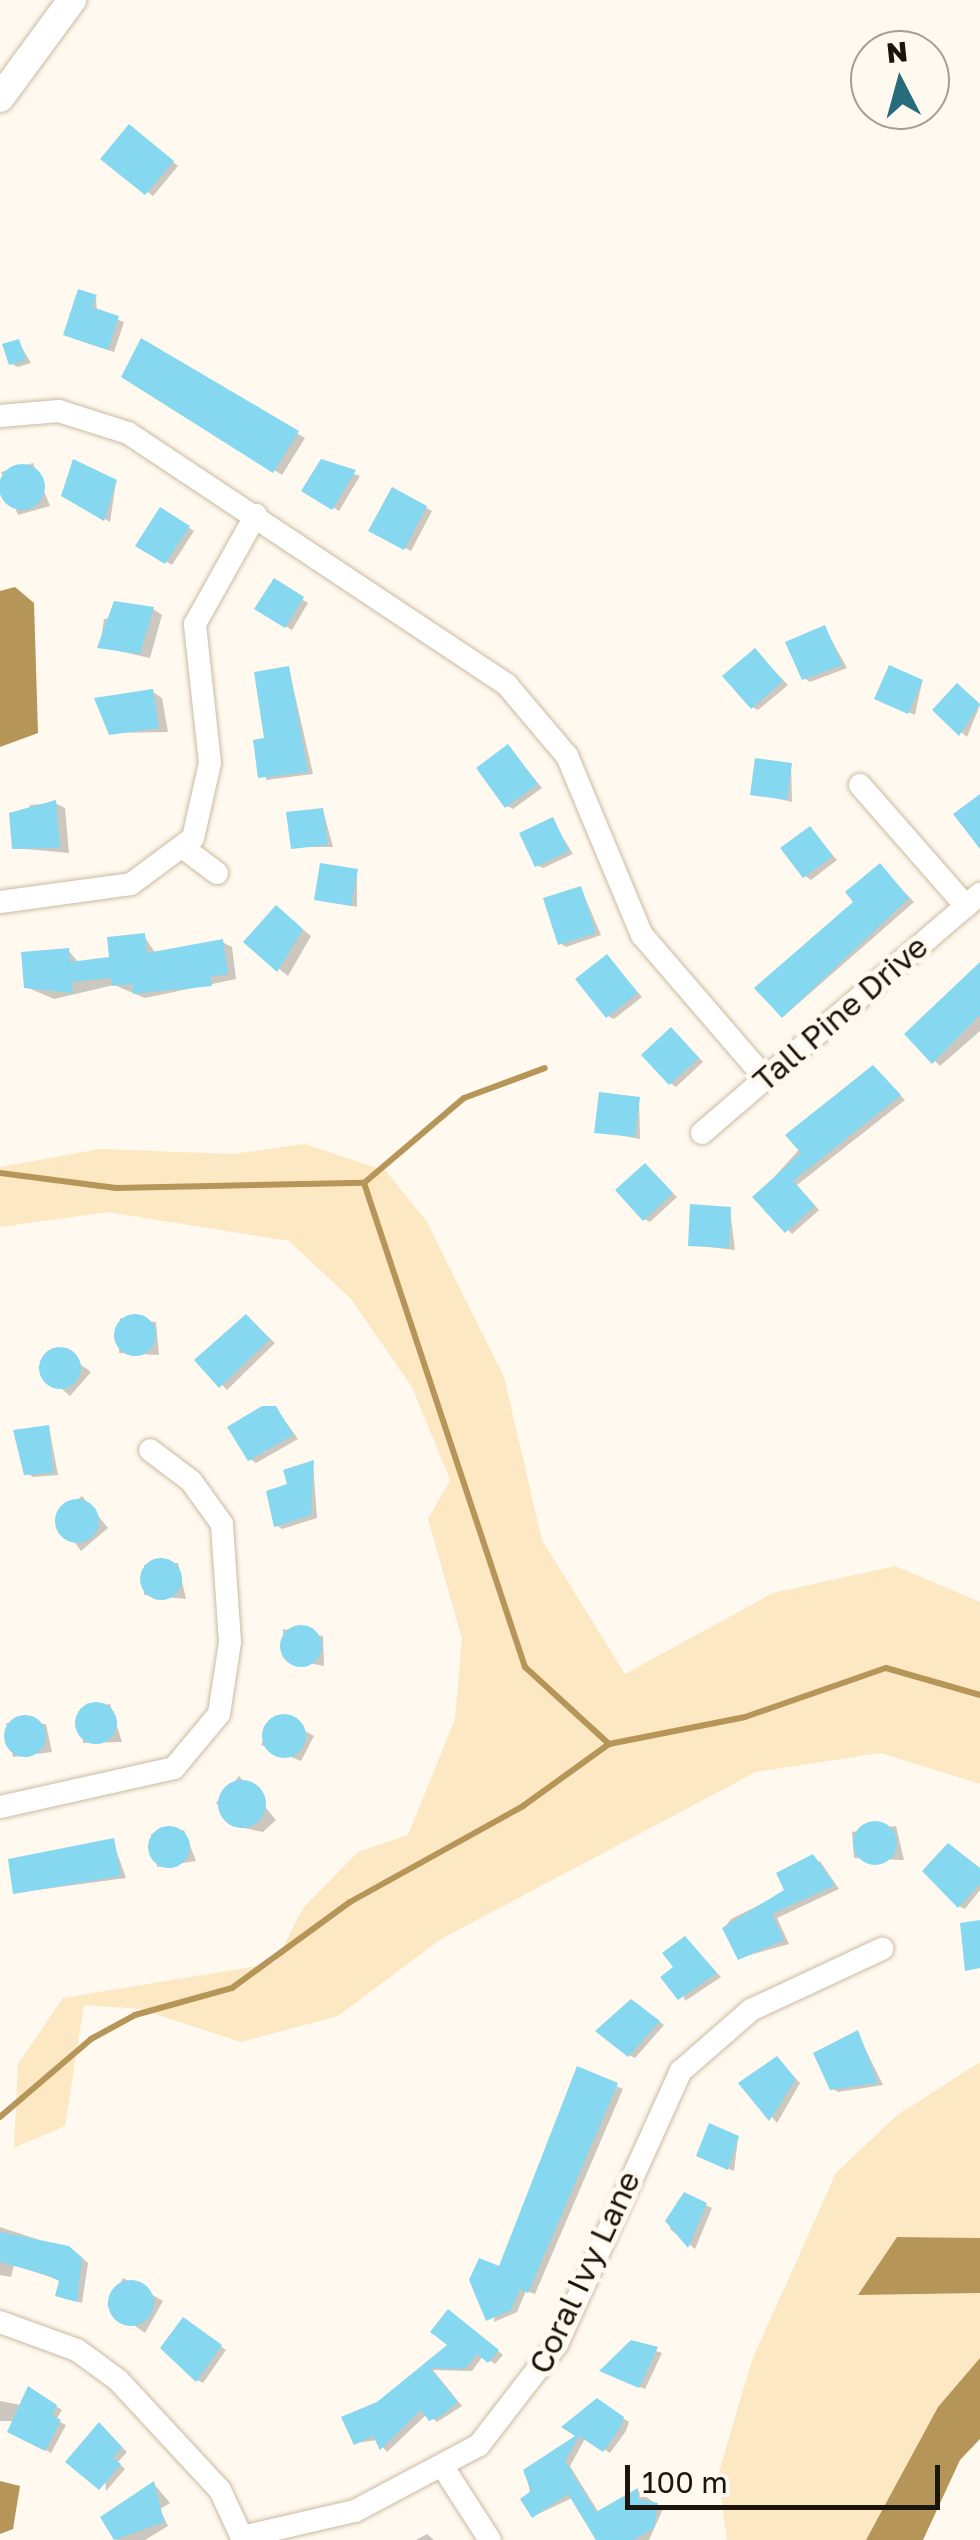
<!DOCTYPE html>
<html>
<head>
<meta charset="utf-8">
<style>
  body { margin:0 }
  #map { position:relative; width:980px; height:2540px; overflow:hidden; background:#fff9ef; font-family:"Golos Text",sans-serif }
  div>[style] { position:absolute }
  .green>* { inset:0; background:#fde8c4 }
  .water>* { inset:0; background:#b69559 }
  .shadow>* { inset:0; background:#0003 }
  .stream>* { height:6px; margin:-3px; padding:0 3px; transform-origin:3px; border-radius:3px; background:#b69559 }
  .building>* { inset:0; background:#85d8f0 }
  .round { border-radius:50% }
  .roads { filter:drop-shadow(0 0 2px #cabba2) drop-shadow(0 0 2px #cabba2) }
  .minor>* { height:22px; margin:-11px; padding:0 11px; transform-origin:11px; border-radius:11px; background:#fff }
  .tertiary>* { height:28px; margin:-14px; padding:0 14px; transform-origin:14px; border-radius:14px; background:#fff }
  span { translate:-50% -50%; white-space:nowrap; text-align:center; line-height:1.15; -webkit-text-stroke:10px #fff9ef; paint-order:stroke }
  .street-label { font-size:32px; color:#1b160d }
  .north { position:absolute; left:850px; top:30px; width:100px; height:100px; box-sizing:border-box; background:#fff9ef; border:2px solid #a49e95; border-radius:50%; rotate:354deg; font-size:28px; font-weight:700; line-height:40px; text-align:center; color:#1b160d }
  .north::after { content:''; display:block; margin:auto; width:35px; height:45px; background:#286b7d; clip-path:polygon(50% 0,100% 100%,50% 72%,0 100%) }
  .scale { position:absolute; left:625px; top:2465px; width:315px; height:45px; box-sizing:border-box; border:5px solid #1b160d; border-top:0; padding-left:12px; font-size:30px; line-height:35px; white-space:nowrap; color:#1b160d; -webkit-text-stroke:8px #fff9ef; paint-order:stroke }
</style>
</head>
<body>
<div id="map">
  <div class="green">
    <i style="clip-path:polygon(305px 1144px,386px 1171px,427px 1222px,504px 1377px,542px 1540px,625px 1674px,773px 1593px,895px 1566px,980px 1602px,980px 1784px,881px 1753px,756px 1772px,441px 1939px,338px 2016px,241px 2042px,140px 2009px,84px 2005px,65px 2126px,14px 2148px,18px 2064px,63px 1998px,275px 1963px,303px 1908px,358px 1852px,408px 1835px,455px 1719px,462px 1639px,428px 1519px,450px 1480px,412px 1387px,351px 1299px,289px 1241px,108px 1212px,0 1227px,0 1167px,101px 1149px,232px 1154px)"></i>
    <i style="clip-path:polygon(980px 2062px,980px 2238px,897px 2237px,859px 2295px,980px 2293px,980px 2358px,938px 2407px,866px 2540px,727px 2540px,718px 2475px,752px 2360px,836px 2173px,896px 2116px)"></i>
  </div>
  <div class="water">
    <i style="clip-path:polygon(15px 587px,34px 603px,38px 733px,0 747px,0 591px)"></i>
    <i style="clip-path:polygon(897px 2237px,980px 2238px,980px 2293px,858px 2295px)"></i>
    <i style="clip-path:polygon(980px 2358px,980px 2439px,960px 2460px,923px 2540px,866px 2540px,938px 2407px)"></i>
    <i style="clip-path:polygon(0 2481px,20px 2486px,13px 2529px,0 2534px)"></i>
  </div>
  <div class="shadow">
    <i style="clip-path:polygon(135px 131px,178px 166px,153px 196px,104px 159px)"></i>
    <i style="clip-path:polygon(96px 298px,97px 312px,124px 322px,114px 352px,72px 338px)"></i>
    <i style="clip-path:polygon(18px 341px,31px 363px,18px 367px,12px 364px)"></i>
    <i style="clip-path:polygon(142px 341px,305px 438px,282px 475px,124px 376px)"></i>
    <i style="clip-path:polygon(322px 462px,360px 476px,339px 511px,305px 490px)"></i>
    <i style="clip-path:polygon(33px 463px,50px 506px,18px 515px,1px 472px)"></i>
    <i style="clip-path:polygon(116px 482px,110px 522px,64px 495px)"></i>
    <i style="clip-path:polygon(393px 490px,432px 511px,411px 551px,372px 530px)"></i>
    <i style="clip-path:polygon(161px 510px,194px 531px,172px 565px,139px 545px)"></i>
    <i style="clip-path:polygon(274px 582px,308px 603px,292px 630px,257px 609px)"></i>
    <i style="clip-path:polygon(153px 609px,162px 615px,150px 658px,100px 647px,104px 619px)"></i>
    <i style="clip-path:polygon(825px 628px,847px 668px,810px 682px,804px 678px)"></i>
    <i style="clip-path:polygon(755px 651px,788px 685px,758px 710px,752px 707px)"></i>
    <i style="clip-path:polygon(289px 669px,313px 774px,266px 780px,267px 740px)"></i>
    <i style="clip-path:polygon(922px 682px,915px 715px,883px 701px)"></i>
    <i style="clip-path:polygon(963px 690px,980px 705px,967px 737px,935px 710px)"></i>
    <i style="clip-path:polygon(153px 692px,162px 698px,168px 732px,111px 733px)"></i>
    <i style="clip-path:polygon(508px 747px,542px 788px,513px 809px,507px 806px)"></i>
    <i style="clip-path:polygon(791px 765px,792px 802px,753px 793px)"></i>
    <i style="clip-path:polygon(55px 803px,65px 808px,69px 853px,14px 848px,30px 805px)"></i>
    <i style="clip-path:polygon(323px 810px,333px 847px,293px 847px)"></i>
    <i style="clip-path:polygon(552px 820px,573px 854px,543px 868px,537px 865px)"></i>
    <i style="clip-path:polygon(810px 829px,837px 860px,811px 880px,805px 876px)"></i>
    <i style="clip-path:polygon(880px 866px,914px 902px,784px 1016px,857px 902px)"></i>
    <i style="clip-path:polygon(357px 872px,357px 907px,317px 898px)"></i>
    <i style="clip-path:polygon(581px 888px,601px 935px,566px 947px,560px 943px)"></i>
    <i style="clip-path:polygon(276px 908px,311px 936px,288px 976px,246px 942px)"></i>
    <i style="clip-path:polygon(144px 936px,156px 954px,222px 942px,232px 947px,236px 979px,145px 998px,114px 985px,54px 999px,26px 987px,68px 950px,79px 963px,112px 960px)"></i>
    <i style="clip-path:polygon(607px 957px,642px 997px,614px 1019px,608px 1016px)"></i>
    <i style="clip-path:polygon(980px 971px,980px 1031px,940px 1066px,908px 1034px)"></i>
    <i style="clip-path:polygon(677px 1034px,703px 1062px,676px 1087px,670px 1083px)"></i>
    <i style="clip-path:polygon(873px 1068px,905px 1100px,797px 1185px,819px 1210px,792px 1234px,756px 1197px)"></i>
    <i style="clip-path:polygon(639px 1099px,640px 1139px,597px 1131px)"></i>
    <i style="clip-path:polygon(645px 1166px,677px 1197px,650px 1222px,644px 1219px)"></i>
    <i style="clip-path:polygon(730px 1209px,735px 1250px,691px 1245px)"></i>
    <i style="clip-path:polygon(247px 1317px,275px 1343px,227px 1390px,198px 1360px)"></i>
    <i style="clip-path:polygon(120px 1318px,156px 1322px,159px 1355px,119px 1353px)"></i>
    <i style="clip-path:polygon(57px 1347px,91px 1372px,70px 1396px,38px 1368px)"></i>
    <i style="clip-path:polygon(276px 1408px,298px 1439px,256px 1463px,250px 1459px)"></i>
    <i style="clip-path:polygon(49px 1427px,58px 1475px,33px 1477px,27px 1473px)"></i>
    <i style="clip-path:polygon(313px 1463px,317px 1518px,282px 1529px,276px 1525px)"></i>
    <i style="clip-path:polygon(82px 1496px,108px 1528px,81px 1551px,56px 1516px)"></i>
    <i style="clip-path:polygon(178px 1563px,186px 1599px,144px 1595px,144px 1565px)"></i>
    <i style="clip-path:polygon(283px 1629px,323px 1636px,324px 1666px,283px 1658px)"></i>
    <i style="clip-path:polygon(110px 1704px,122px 1742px,83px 1743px,80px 1709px)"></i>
    <i style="clip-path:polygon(275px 1715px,314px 1736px,301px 1761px,261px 1745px)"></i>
    <i style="clip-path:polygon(6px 1723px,46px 1724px,52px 1752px,13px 1757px)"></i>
    <i style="clip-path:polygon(239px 1776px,276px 1820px,263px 1832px,239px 1827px,216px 1803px)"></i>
    <i style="clip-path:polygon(896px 1826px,904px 1860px,854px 1858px,852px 1832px)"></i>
    <i style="clip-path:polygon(184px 1830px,196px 1861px,157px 1867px,151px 1834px)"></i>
    <i style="clip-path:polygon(113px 1841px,126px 1878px,15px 1893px)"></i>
    <i style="clip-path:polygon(820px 1861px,839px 1889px,777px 1918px,789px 1944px,739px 1958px,724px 1928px,731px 1919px,787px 1891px,780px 1875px)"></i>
    <i style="clip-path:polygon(980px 1870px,980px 1890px,965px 1909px,959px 1906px)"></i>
    <i style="clip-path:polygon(685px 1939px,721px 1977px,685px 2001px,676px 1967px)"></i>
    <i style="clip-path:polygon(638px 2005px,664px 2025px,635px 2058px,629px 2055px)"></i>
    <i style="clip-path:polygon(857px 2032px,883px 2085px,838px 2092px,832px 2088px)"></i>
    <i style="clip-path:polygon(777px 2059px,800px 2083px,777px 2123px,742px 2084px)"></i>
    <i style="clip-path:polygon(578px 2070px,623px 2089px,535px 2294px,526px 2291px,517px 2312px,494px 2322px,500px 2270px)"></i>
    <i style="clip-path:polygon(738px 2138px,734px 2171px,705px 2159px)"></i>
    <i style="clip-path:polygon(686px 2196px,712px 2208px,695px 2249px,670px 2229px)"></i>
    <i style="clip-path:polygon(0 2227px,76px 2252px,88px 2263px,82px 2303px,64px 2298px,62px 2281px,14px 2265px,11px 2277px,0 2275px)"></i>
    <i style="clip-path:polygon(123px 2278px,163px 2301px,145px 2333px,107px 2306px)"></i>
    <i style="clip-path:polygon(455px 2316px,503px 2355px,495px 2364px,483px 2356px,472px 2371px,433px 2370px,462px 2406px,437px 2422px,427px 2414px,387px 2452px,377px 2440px,356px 2443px,378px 2404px,452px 2345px)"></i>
    <i style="clip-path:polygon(189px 2323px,226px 2350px,203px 2383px,197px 2380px)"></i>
    <i style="clip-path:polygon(631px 2343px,662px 2353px,645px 2389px,608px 2373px)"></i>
    <i style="clip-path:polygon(29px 2389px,62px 2410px,56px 2420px,66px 2425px,51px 2453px,10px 2431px,15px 2421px,0 2421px,0 2401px,21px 2405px)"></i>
    <i style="clip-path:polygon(597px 2401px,629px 2422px,626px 2431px,610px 2453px,586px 2437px,570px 2466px,599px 2513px,638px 2491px,663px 2509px,649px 2540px,596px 2540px,572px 2498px,534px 2516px,526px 2471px,580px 2436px,565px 2426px)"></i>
    <i style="clip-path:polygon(100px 2425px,127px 2452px,118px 2462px,125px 2469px,106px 2491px)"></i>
    <i style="clip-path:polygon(154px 2484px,170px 2503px,160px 2509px,168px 2526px,145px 2540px,117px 2540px,103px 2518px)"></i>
    <i style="clip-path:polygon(427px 2534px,434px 2540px,416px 2540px)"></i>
  </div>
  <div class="stream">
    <i style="left:0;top:1173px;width:117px;rotate:7.4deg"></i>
    <i style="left:116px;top:1188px;width:248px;rotate:-1.2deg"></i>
    <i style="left:364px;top:1183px;width:131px;rotate:-40.4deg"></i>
    <i style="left:464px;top:1098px;width:86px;rotate:-20.3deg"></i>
    <i style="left:364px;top:1183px;width:510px;rotate:71.6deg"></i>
    <i style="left:525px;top:1667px;width:114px;rotate:42.5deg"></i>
    <i style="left:609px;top:1744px;width:139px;rotate:-11.2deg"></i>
    <i style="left:745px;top:1717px;width:149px;rotate:-19.2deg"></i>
    <i style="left:886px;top:1668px;width:98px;rotate:16deg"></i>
    <i style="left:0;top:2117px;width:120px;rotate:-40.6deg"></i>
    <i style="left:91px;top:2039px;width:50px;rotate:-28.6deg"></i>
    <i style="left:135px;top:2015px;width:101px;rotate:-15.6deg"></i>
    <i style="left:232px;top:1988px;width:146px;rotate:-36.1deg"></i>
    <i style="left:350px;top:1902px;width:198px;rotate:-29deg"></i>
    <i style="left:523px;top:1806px;width:106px;rotate:-35.8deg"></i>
  </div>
  <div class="building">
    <i style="clip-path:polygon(129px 124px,174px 161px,145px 195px,100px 159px)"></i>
    <i style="clip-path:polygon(78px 289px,97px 295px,92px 307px,119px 316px,108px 350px,63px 335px)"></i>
    <i style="clip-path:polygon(141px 338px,299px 431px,273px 473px,121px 377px)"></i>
    <i style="clip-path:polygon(19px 339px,26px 360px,9px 365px,2px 344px)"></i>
    <i style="clip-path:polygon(73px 459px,117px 480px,104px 521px,61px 496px)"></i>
    <i style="clip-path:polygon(321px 459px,356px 470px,332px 510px,301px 491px)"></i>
    <i class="round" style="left:-1px;top:464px;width:46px;height:46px"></i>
    <i style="clip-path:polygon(392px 487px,427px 506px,404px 550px,368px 531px)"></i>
    <i style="clip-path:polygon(160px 507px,190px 526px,165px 564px,135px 546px)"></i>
    <i style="clip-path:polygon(274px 578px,304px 597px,285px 628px,254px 609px)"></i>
    <i style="clip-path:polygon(114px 601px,154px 607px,140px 654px,97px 648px)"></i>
    <i style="clip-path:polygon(825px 625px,842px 665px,802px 680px,785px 642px)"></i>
    <i style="clip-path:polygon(755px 648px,783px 681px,751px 709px,722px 676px)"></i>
    <i style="clip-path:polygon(889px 665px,923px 680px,908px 714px,874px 699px)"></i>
    <i style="clip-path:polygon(289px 666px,308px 772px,258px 778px,253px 740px,264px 738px,254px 672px)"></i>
    <i style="clip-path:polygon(957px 683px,980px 704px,959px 736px,932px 710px)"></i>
    <i style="clip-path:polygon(153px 689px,159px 728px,109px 735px,94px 698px)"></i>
    <i style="clip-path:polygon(508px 744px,538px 784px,505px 808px,476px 768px)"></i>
    <i style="clip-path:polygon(755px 758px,792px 763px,787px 800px,750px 795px)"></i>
    <i style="clip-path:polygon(980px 794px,980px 849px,953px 814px)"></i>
    <i style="clip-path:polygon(56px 800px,60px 848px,12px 849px,9px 813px)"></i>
    <i style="clip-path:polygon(323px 808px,328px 845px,291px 849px,286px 812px)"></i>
    <i style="clip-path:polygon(553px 817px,569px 851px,535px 867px,519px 833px)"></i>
    <i style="clip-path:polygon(810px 826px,833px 856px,803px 878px,780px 848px)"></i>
    <i style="clip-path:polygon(320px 863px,358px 869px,351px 906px,314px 900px)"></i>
    <i style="clip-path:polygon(880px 863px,909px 898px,782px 1018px,754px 988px,853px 902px,845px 892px)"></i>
    <i style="clip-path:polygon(581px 886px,596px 933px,558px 945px,543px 898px)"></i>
    <i style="clip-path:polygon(276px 905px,303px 929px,277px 972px,243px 942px)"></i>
    <i style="clip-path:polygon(145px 933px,147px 953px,223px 939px,228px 974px,210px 977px,212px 986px,133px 994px,132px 984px,112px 986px,111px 978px,72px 982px,73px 993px,24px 988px,21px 952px,69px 948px,70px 962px,109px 957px,107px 937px)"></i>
    <i style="clip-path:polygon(607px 954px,638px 993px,606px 1018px,575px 979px)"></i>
    <i style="clip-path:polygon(980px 962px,980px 1015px,932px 1064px,904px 1034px)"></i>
    <i style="clip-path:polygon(671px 1027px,699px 1058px,669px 1085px,641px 1055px)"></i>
    <i style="clip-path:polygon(873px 1065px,901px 1095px,793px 1181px,815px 1206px,785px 1233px,752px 1197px,801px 1153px,785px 1135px)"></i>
    <i style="clip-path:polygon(599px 1092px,640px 1097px,635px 1137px,594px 1133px)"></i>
    <i style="clip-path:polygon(645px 1163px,673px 1193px,643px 1221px,615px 1190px)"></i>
    <i style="clip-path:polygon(690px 1204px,731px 1207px,729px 1248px,688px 1246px)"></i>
    <i class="round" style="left:114px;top:1314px;width:42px;height:42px"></i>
    <i style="clip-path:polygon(246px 1314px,270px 1339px,219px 1388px,194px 1360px)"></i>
    <i class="round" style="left:39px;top:1347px;width:42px;height:42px"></i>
    <i style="clip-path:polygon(262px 1406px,276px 1406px,293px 1435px,248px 1461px,227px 1427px)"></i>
    <i style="clip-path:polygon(49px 1425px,53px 1473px,24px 1475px,13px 1430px)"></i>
    <i style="clip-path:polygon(314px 1460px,311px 1515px,274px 1527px,266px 1491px,287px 1484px,283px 1470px)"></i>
    <i class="round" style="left:55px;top:1499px;width:44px;height:44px"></i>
    <i class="round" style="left:140px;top:1558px;width:42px;height:42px"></i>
    <i class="round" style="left:280px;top:1625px;width:42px;height:42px"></i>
    <i class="round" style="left:75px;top:1702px;width:42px;height:42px"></i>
    <i class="round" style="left:262px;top:1714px;width:44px;height:44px"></i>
    <i class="round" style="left:4px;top:1715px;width:42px;height:42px"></i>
    <i class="round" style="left:218px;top:1780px;width:48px;height:48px"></i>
    <i class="round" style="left:853px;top:1821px;width:44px;height:44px"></i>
    <i class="round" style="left:148px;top:1826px;width:42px;height:42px"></i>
    <i style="clip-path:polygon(114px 1838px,121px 1876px,13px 1894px,8px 1859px)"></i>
    <i style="clip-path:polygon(948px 1843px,980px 1868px,980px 1884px,958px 1908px,922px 1871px)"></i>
    <i style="clip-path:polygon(813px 1854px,835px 1885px,772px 1914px,784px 1940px,738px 1960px,722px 1928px,784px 1890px,776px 1873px)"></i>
    <i style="clip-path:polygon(980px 1920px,980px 1968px,965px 1971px,960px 1923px)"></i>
    <i style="clip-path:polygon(685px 1936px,717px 1973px,678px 2000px,660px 1977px,673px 1967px,662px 1953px)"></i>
    <i style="clip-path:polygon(631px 1999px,660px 2021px,628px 2057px,595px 2031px)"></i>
    <i style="clip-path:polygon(858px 2030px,878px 2083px,830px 2090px,813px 2053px)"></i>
    <i style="clip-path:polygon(777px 2056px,796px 2079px,769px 2121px,738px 2083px)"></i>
    <i style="clip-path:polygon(577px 2066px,618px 2083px,528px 2293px,520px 2289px,511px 2310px,486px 2321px,469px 2280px,479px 2258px,499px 2266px)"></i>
    <i style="clip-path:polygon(709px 2123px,739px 2136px,728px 2170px,696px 2156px)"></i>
    <i style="clip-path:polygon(684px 2192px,707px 2203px,688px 2248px,665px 2221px)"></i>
    <i style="clip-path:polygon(0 2232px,69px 2246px,82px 2258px,77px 2302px,55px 2296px,59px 2281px,47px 2275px,0 2262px)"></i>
    <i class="round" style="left:108px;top:2280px;width:46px;height:46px"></i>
    <i style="clip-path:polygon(448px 2309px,499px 2350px,488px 2363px,477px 2354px,465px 2369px,430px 2368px,458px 2402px,441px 2416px,429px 2421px,421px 2410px,380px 2450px,373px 2436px,354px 2445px,341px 2417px,377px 2402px,447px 2345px,430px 2332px)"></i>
    <i style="clip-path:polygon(183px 2317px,222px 2345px,196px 2382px,160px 2348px)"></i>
    <i style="clip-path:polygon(631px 2340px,658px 2347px,639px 2388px,599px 2371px)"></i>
    <i style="clip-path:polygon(28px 2386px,57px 2405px,52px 2415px,61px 2420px,45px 2451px,7px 2432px)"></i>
    <i style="clip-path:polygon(597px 2398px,624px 2417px,620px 2428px,603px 2452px,579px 2436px,565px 2461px,596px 2512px,638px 2488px,638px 2499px,658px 2503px,654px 2528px,633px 2540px,596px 2540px,568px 2494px,532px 2518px,520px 2499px,531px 2491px,523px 2470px,575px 2436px,561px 2427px)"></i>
    <i style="clip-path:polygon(99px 2422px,122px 2447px,113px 2458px,121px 2464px,99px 2490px,65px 2462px)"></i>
    <i style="clip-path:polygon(154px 2481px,164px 2522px,114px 2540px,100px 2517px)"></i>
  </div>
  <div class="roads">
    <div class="minor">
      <i style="left:0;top:416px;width:59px;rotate:-4.8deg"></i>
      <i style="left:59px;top:411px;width:72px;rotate:17.7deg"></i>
      <i style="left:128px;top:433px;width:455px;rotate:33.6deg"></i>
      <i style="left:507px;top:685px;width:93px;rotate:49.8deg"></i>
      <i style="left:567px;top:756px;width:194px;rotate:67.3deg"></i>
      <i style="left:642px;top:935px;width:189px;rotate:49.3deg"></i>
      <i style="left:860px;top:785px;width:161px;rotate:48.8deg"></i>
      <i style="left:185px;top:849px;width:40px;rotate:37deg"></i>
      <i style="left:0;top:902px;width:132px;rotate:-7.8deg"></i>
      <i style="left:131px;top:884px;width:77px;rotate:-36.6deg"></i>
      <i style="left:193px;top:838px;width:77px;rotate:-77.2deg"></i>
      <i style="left:210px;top:763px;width:140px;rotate:-96.2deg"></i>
      <i style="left:195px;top:624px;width:125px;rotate:-60.8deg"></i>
      <i style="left:702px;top:1133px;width:367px;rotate:-40.7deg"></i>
      <i style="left:0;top:1807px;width:178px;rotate:-12.6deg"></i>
      <i style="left:174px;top:1768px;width:70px;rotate:-50.2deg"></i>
      <i style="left:219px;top:1714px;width:73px;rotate:-81.3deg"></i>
      <i style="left:230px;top:1642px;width:118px;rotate:-93.9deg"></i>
      <i style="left:222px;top:1524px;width:53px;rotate:-125.8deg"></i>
      <i style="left:191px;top:1481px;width:51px;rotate:-142.9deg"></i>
      <i style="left:0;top:2322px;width:82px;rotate:20deg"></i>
      <i style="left:77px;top:2350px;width:51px;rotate:36.2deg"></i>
      <i style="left:118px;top:2380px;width:150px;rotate:47.2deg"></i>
      <i style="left:220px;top:2490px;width:55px;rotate:65.3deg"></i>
      <i style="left:445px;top:2470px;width:83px;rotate:57.3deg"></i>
      <i style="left:242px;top:2537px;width:116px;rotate:-13deg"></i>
      <i style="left:355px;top:2511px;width:140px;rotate:-28deg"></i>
      <i style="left:479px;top:2445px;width:128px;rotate:-52.3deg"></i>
      <i style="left:557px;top:2344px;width:300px;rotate:-65.6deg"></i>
      <i style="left:681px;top:2071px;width:93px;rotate:-41.1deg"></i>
      <i style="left:751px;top:2010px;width:145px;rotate:-25deg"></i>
    </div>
    <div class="tertiary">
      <i style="left:0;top:98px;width:122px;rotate:-53.7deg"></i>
    </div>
  </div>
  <div class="street-label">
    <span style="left:840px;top:1013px;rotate:-41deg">Tall Pine Drive</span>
    <span style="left:584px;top:2272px;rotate:-65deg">Coral Ivy Lane</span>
  </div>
  <div class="north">N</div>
  <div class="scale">100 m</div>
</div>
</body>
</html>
